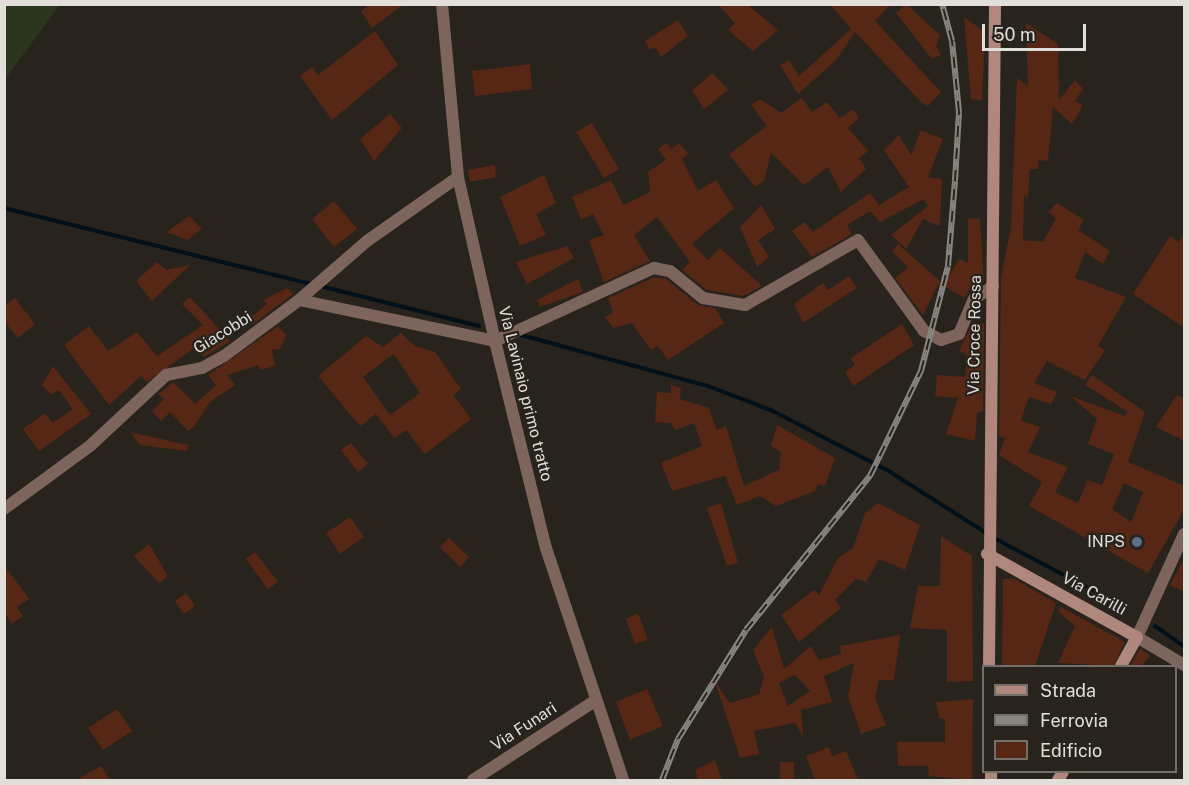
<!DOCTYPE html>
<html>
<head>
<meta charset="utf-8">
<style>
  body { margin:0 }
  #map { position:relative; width:1189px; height:785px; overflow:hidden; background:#28231d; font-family:"Public Sans",sans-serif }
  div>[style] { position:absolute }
  .green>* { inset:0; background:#2a371e }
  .stream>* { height:4px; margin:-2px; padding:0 2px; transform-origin:2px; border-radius:2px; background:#011019 }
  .building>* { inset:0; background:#562714 }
  .minor>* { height:12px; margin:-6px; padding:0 6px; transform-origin:6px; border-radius:6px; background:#7d645d }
  .tertiary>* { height:12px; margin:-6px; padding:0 6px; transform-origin:6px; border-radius:6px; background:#7d645d }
  .secondary>* { height:12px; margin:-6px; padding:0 6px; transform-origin:6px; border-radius:6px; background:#af877c }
  .rail>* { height:6px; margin-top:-3px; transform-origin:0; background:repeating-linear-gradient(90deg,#28231d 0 11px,#898681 0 22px); box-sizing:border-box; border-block:2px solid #898681 }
  .dots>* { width:16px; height:16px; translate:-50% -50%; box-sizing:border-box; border:3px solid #28231d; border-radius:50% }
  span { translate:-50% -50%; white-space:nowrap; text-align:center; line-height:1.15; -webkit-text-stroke:4.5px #28231d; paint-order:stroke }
  .street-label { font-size:16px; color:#e2dfdb }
  .poi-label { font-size:16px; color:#e2dfdb }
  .right { translate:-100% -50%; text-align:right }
  .frame { position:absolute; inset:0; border:6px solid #e2dfdb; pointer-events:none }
  .legend { position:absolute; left:982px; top:665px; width:195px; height:108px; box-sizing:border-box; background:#28231d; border:2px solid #726e69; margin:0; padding:8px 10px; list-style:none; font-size:18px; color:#e2dfdb }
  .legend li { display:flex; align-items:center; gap:12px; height:30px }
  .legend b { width:30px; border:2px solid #726e69 }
  .scale { position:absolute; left:982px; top:24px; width:104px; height:27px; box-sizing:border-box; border:3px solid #e2dfdb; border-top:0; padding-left:8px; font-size:18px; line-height:21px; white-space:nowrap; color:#e2dfdb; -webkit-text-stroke:4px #28231d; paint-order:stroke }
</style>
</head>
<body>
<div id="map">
  <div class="green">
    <i style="clip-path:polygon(5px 4px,60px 5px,5px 79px,4px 5px)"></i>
  </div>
  <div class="stream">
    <i style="left:4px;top:208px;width:317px;rotate:13.9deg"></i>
    <i style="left:320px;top:286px;width:164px;rotate:14.1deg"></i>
    <i style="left:521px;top:335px;width:194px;rotate:15.3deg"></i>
    <i style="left:708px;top:386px;width:70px;rotate:21deg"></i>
    <i style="left:773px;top:411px;width:128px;rotate:27.4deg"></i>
    <i style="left:887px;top:470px;width:120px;rotate:32.4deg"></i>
    <i style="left:994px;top:538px;width:149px;rotate:27.9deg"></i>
    <i style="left:1155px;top:626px;width:35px;rotate:35deg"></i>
  </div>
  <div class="building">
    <i style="clip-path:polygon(369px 4px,404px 4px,372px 28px,361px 11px)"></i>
    <i style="clip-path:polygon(718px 4px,747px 4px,778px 30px,753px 51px,728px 30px,735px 23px)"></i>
    <i style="clip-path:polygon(830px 4px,891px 4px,875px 21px,941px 92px,928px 106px,921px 102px,855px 32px,836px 60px,798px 94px,780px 65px,789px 60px,799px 76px,851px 29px)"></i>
    <i style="clip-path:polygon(906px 4px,940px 35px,936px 46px,941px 55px,932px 59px,896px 13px)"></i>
    <i style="clip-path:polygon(964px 17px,985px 32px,982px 100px,971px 99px)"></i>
    <i style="clip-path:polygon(678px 20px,688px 36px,661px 57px,655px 47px,650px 50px,645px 41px)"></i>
    <i style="clip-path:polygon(evenodd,1026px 23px,1058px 44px,1059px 100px,1075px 80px,1083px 89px,1075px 101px,1083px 105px,1072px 124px,1053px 107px,1048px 161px,1039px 160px,1038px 169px,1030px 169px,1028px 198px,1024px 195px,1023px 240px,1043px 242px,1056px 218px,1048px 212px,1057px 203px,1084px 220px,1078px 230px,1110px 251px,1103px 264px,1085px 252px,1075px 278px,1126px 297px,1098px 346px,1105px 350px,1085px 380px,1047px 361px,1034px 383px,1057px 392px,1051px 404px,1029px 397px,1021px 420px,1040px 427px,1028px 452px,1068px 467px,1055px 492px,1078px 503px,1088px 480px,1102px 485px,1114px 454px,1088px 444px,1097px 419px,1070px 396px,1125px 416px,1128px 412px,1085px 385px,1092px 375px,1145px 412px,1128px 462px,1185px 486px,1185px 508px,1148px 573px,1029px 506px,1042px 482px,999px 455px,1005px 438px,999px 436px,1001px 277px,1011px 227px,1017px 78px,1028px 86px,1026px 23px,1124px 483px,1143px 492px,1131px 522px,1112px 509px,1124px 483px)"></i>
    <i style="clip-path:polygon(375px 31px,398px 65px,332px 120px,300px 76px,312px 67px,318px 75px)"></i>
    <i style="clip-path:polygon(530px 64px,532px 89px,475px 96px,472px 71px)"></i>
    <i style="clip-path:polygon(713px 73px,728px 90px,704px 109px,692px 90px)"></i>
    <i style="clip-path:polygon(802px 98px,812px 112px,827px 102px,840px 118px,853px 109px,859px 118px,848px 128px,868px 151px,859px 158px,866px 169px,841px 192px,828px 167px,804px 185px,771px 153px,764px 181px,755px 187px,729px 154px,767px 126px,751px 105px,760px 99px,781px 113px)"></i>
    <i style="clip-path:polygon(390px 114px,402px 128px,374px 161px,360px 139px)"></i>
    <i style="clip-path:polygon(592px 123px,619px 169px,604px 178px,576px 132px)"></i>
    <i style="clip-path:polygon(921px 130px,943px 139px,928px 177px,942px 179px,940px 226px,923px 219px,906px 249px,891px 235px,928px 206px,924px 199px,880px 222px,870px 211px,847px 225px,852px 234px,812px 257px,792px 231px,805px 222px,813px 232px,870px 193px,879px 205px,909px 187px,884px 150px,899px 135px,911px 155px)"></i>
    <i style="clip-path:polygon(667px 143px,671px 149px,679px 143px,688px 154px,682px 159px,698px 191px,716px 180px,734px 208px,692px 244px,708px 260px,720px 248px,762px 286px,743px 296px,707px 290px,682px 270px,690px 262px,657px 217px,634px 235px,650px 261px,604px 282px,589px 240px,604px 235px,593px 214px,581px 220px,572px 197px,611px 180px,623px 205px,650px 192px,648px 172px,666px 160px,658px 149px)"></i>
    <i style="clip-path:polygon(495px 165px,496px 177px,470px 182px,468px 170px)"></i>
    <i style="clip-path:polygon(544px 175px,556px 203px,536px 214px,546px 235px,520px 246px,500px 197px)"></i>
    <i style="clip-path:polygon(334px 201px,357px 229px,334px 247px,312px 219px)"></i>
    <i style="clip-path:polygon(761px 205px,775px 229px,758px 240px,769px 257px,757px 267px,740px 227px)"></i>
    <i style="clip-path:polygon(189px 216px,202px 229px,187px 240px,167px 232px)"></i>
    <i style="clip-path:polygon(968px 218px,980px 219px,984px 282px,976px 279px,964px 298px,943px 285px,959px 259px,968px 263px)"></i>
    <i style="clip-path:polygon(1185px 233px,1185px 328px,1133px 294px,1170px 236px,1178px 242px)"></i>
    <i style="clip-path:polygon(898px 244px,940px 281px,923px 315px,895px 278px,908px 267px,892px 251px)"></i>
    <i style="clip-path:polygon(567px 246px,574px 258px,527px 284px,516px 262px)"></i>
    <i style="clip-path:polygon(157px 262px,166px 270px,190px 265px,152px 301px,136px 281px)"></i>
    <i style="clip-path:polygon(849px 276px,857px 288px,803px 323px,794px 304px,823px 283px,828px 290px)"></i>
    <i style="clip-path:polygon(655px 277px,666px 279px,698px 305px,715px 308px,724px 323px,668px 360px,658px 346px,651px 350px,632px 323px,613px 328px,605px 317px,613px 313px,608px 298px)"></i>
    <i style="clip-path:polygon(578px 279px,583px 292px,540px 307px,537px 300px)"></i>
    <i style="clip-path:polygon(287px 288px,293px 294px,252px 325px,248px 320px,267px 304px,263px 300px)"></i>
    <i style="clip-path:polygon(190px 297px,230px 341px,204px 357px,197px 346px,147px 382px,141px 376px,109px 405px,64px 345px,89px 326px,108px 351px,137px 332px,157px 356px,203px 325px,182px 304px)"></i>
    <i style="clip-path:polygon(15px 298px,35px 324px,18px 338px,4px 321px,4px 306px)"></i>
    <i style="clip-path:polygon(973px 322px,984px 324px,983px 411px,977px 413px,975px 441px,946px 434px,958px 398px,935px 396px,937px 375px,965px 377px,967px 354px,959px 351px)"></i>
    <i style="clip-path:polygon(902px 324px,914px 345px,853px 386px,845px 372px,855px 365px,851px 358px)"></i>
    <i style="clip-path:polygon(278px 326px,286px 335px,280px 349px,272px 350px,275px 366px,260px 370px,258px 365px,227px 375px,235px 385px,210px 402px,194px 427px,188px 431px,170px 412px,161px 421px,152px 411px,164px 399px,158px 394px,173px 382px,195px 404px,216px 385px,208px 375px)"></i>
    <i style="clip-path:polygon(evenodd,401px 333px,415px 346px,435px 352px,461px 389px,453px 395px,471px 419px,425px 454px,406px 430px,394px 438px,376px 414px,360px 426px,318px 376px,366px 336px,383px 347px,401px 333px,394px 354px,420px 393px,390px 415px,363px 377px,394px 354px)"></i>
    <i style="clip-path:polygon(53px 366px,91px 414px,39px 451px,23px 429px,45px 413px,53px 423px,73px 409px,59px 390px,51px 395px,42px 385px)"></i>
    <i style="clip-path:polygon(671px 385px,681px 388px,680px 399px,709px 408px,717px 430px,726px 426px,744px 486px,779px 470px,781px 452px,771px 446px,777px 425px,835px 458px,825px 486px,818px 484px,815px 491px,776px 506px,760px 496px,737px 505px,725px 476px,672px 491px,661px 463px,702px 446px,694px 423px,675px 430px,671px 423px,655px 422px,657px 392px,671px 393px)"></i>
    <i style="clip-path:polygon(1177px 395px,1185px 399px,1185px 441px,1156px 427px)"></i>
    <i style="clip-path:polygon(130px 432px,188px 445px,187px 451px,140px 445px)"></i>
    <i style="clip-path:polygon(351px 443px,368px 464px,358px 472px,341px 450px)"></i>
    <i style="clip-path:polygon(721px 503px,738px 563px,727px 566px,707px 508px)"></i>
    <i style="clip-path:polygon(878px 503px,920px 525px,905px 570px,879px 559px,866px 582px,856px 579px,835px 600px,841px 608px,799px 642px,781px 615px,814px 590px,819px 595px,838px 558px,853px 548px,865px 513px)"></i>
    <i style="clip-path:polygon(350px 517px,364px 537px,340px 554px,326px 533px)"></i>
    <i style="clip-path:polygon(941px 536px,972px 556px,973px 681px,947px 682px,947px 630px,910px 628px,918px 586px,940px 586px)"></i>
    <i style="clip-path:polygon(449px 538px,469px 557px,460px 567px,440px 547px)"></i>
    <i style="clip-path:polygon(149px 544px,168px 576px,159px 583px,134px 556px)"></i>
    <i style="clip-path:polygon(255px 552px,278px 582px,268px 589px,246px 559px)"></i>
    <i style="clip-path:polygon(1185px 557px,1185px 592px,1170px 585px)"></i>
    <i style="clip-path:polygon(4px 565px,29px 599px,17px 607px,23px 616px,12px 624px,4px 612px)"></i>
    <i style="clip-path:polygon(1003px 579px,1015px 579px,1056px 603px,1035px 666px,1002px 666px)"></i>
    <i style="clip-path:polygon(186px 593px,195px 606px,184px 614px,175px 601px)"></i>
    <i style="clip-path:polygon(1061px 607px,1125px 642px,1113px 666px,1058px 663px,1075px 626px,1058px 611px)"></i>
    <i style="clip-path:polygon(638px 613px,648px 640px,635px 644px,626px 619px)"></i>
    <i style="clip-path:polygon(evenodd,772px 627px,784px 669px,811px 646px,819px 660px,841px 654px,840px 646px,900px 635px,894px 680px,879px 680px,875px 698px,886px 725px,861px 734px,848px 696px,854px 663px,824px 676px,832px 702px,801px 710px,803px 736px,795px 723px,754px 731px,759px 754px,740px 758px,715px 682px,730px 703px,759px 694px,764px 677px,753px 650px,772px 627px,795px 675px,810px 691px,788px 706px,779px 683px,795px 675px)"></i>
    <i style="clip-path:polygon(1140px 648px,1150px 656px,1141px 666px,1130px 666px)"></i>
    <i style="clip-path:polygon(647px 689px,663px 726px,630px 740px,616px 702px)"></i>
    <i style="clip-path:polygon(973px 699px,972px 780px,929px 776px,928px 766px,898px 766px,897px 742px,945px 742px,945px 719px,939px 718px,936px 702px)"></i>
    <i style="clip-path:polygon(117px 709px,132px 731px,103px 750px,88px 728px)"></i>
    <i style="clip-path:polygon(829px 747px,832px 756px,846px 751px,858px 780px,815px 780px,806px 756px)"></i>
    <i style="clip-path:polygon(715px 760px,722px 780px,698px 780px,695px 770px)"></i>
    <i style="clip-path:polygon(780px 762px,794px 762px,794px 780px,780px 780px)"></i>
    <i style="clip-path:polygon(101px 766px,110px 780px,77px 780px)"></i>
  </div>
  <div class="minor">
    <i style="left:299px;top:300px;width:90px;rotate:-40.9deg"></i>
    <i style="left:367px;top:241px;width:111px;rotate:-35.1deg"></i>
    <i style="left:4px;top:509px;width:108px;rotate:-36.3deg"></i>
    <i style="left:91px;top:445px;width:103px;rotate:-43deg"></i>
    <i style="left:166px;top:375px;width:37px;rotate:-11deg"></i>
    <i style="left:202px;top:368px;width:25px;rotate:-29deg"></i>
    <i style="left:224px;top:356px;width:94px;rotate:-36.7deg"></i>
    <i style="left:299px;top:300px;width:200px;rotate:11.8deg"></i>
    <i style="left:495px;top:341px;width:175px;rotate:-24.7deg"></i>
    <i style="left:654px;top:268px;width:16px;rotate:11deg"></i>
    <i style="left:670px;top:271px;width:43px;rotate:39.3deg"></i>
    <i style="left:703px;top:298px;width:43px;rotate:9.5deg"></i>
    <i style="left:745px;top:305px;width:130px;rotate:-29.9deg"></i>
    <i style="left:858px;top:240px;width:112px;rotate:54deg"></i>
    <i style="left:924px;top:331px;width:19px;rotate:28deg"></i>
    <i style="left:941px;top:340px;width:19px;rotate:-18deg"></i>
    <i style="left:959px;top:334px;width:38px;rotate:-67deg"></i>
    <i style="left:974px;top:299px;width:23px;rotate:-34deg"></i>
    <i style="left:1184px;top:534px;width:113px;rotate:114.5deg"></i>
    <i style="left:1137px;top:637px;width:55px;rotate:30.8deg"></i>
    <i style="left:473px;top:780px;width:143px;rotate:-33deg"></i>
  </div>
  <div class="tertiary">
    <i style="left:442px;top:4px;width:174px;rotate:84.7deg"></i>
    <i style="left:458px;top:177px;width:168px;rotate:77.3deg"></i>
    <i style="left:495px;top:341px;width:213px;rotate:76.2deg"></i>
    <i style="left:546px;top:548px;width:244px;rotate:71.6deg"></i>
  </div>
  <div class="secondary">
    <i style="left:987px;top:554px;width:171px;rotate:29deg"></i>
    <i style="left:1137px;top:637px;width:33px;rotate:119deg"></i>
    <i style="left:989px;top:666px;width:662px;rotate:-89.48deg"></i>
    <i style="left:991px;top:772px;width:8px;rotate:90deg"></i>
    <i style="left:1058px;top:780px;width:9px;rotate:-58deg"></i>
  </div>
  <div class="rail">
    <i style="left:662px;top:780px;width:44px;rotate:-68.7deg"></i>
    <i style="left:678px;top:739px;width:128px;rotate:-58deg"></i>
    <i style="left:746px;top:630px;width:198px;rotate:-51.2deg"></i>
    <i style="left:870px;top:476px;width:117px;rotate:-64.1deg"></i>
    <i style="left:921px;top:371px;width:108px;rotate:-75.6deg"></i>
    <i style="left:948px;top:266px;width:85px;rotate:-85.3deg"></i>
    <i style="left:955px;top:181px;width:69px;rotate:-86.7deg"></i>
    <i style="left:959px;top:112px;width:71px;rotate:-95.6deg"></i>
    <i style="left:952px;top:41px;width:38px;rotate:-105deg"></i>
  </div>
  <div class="dots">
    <i style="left:1137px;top:542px;background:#5c6f8a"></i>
  </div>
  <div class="street-label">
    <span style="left:223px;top:333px;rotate:-32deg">Giacobbi</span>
    <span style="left:975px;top:335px;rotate:-89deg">Via Croce Rossa</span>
    <span style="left:525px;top:394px;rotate:76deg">Via Lavinaio primo tratto</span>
    <span style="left:1094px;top:594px;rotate:29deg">Via Carilli</span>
    <span style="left:524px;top:727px;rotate:-33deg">Via Funari</span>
  </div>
  <div class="poi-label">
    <span class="right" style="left:1125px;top:542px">INPS</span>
  </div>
  <div class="frame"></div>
  <ul class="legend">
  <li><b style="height:8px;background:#af877c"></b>Strada</li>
  <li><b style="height:8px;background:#898681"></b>Ferrovia</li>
  <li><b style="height:16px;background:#562714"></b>Edificio</li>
  </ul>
  <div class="scale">50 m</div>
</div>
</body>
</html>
